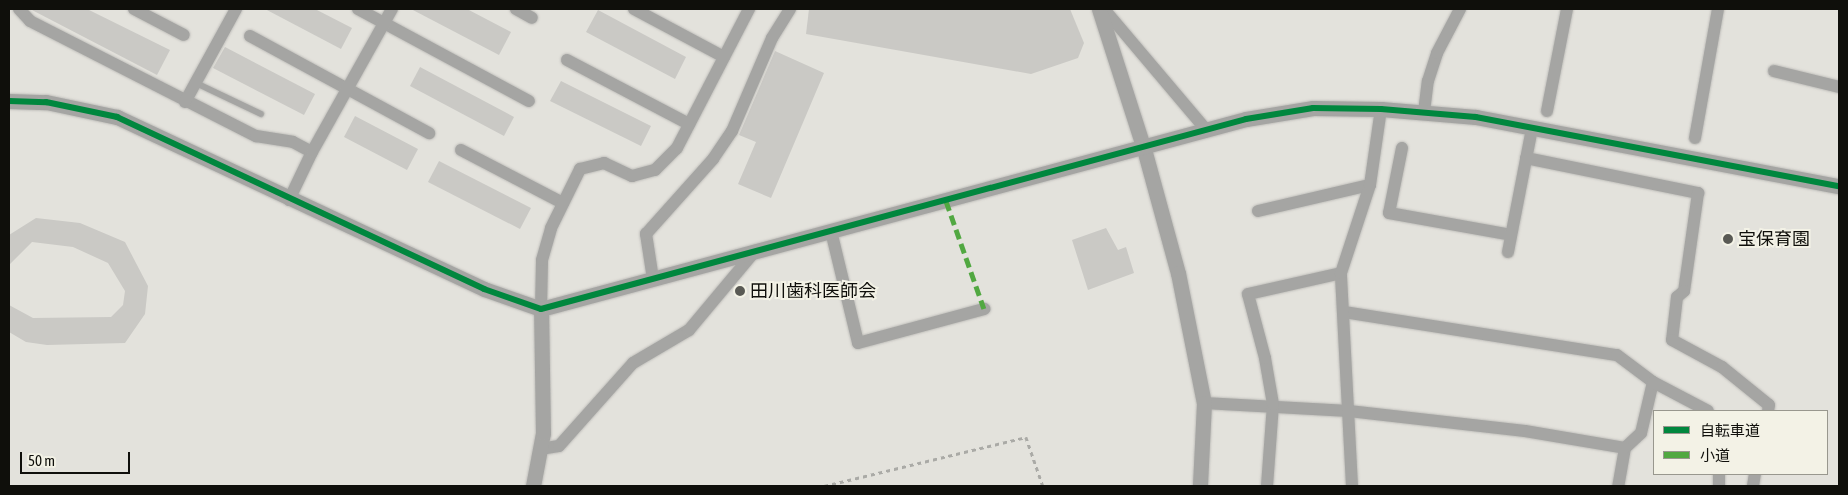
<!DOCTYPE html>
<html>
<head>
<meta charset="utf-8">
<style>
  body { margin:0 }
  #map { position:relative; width:1848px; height:495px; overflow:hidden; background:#e3e2dc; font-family:"Asap Condensed","Noto Sans JP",sans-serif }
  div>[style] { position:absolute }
  .building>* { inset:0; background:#cac9c5 }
  .path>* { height:2.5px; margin-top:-1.25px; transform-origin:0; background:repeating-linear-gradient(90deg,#aaaaa6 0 4px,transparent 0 8px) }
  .roads { filter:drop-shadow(0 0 1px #c0bfbb) drop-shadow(0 0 1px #c0bfbb) }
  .service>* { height:6px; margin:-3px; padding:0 3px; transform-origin:3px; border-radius:3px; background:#a5a5a3 }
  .minor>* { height:12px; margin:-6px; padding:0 6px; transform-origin:6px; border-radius:6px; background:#a5a5a3 }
  .tertiary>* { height:15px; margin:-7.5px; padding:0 7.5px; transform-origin:7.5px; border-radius:7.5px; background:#a5a5a3 }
  .quiet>* { height:5px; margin-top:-2.5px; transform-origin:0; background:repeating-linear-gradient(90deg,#51a841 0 10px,transparent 0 15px) }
  .cycleway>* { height:6px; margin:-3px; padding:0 3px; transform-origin:3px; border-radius:3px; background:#00873e }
  .dots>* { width:14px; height:14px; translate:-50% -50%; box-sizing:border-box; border:2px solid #f3f2e6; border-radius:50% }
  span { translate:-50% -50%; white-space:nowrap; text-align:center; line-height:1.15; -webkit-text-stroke:4px #f3f2e6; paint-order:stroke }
  .poi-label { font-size:18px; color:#0f0f0b }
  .left { translate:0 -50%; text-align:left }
  .frame { position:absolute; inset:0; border:10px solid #0f0f0b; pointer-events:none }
  .legend { position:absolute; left:1653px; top:410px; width:175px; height:65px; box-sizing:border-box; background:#f3f2e6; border:1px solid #98978e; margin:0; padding:6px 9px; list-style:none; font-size:15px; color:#0f0f0b }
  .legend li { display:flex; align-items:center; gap:10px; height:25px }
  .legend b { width:25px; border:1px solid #98978e }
  .scale { position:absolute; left:20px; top:452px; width:110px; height:22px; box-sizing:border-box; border:2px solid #0f0f0b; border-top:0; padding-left:6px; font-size:15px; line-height:18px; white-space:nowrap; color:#0f0f0b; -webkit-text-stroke:4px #f3f2e6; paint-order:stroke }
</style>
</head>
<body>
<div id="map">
  <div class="building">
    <i style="clip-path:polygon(30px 9px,87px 9px,170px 50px,157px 75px)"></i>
    <i style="clip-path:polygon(265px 9px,315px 9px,352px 28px,341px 49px)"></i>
    <i style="clip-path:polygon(411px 9px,467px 9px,511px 32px,499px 55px)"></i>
    <i style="clip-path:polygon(809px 9px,1070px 9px,1084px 43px,1078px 58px,1031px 74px,806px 34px)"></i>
    <i style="clip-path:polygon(598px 10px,686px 57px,675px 79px,586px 32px)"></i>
    <i style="clip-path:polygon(225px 47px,315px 94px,304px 115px,213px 68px)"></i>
    <i style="clip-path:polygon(775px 51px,824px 73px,771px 198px,738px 184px,756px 142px,739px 135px)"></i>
    <i style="clip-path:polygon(420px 67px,514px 117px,504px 136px,410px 86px)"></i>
    <i style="clip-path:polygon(561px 81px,651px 126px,641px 146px,550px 101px)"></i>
    <i style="clip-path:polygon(355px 116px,418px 149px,407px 170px,344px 137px)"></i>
    <i style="clip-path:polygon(439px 161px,531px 208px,520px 229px,428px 182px)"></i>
    <i style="clip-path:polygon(36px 218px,80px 223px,125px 242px,148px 286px,145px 314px,125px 343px,47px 345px,26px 342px,9px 332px,9px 305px,33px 318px,111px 317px,123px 305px,125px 291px,108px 263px,73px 247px,32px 242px,9px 265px,9px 235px)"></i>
    <i style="clip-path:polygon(1106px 228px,1118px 250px,1126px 247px,1134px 273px,1088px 290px,1072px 240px)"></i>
  </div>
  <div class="path">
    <i style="left:824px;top:486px;width:208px;rotate:-13.6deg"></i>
    <i style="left:1026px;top:437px;width:52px;rotate:70.9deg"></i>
  </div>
  <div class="roads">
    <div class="service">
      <i style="left:196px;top:83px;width:72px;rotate:25.5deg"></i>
    </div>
    <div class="minor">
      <i style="left:19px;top:9px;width:16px;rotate:47deg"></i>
      <i style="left:30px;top:21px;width:254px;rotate:27deg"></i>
      <i style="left:256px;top:136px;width:37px;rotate:9deg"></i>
      <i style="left:293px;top:142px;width:21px;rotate:28deg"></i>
      <i style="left:134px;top:9px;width:56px;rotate:27.5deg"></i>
      <i style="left:358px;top:9px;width:194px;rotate:28.3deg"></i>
      <i style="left:516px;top:9px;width:18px;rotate:29deg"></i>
      <i style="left:634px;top:9px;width:102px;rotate:28.1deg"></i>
      <i style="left:1104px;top:9px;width:160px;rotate:49.8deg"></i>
      <i style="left:250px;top:36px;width:204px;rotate:28.5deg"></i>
      <i style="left:567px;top:60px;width:138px;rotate:27.7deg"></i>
      <i style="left:1774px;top:71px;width:67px;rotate:13.8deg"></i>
      <i style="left:185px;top:102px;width:106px;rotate:-61.3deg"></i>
      <i style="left:1547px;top:111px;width:104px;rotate:-78.9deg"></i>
      <i style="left:1424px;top:112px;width:31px;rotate:-83deg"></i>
      <i style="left:1428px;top:81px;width:29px;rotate:-72deg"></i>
      <i style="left:1437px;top:53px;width:50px;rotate:-62.4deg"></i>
      <i style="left:1695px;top:138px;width:131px;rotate:-79.9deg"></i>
      <i style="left:1402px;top:148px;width:66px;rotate:101.3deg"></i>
      <i style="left:1389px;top:213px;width:124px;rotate:10.2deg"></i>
      <i style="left:461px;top:150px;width:115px;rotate:27.5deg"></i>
      <i style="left:1526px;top:158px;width:176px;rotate:11.5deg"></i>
      <i style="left:1698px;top:193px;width:99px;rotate:98.1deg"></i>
      <i style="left:1684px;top:291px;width:9px;rotate:139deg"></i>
      <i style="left:1677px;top:297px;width:43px;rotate:96.6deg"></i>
      <i style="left:1672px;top:340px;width:57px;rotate:28.4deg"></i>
      <i style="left:1722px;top:367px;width:60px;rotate:39deg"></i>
      <i style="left:1769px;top:405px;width:6px;rotate:99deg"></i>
      <i style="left:289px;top:200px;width:53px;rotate:-64.4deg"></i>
      <i style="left:312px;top:152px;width:164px;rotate:-60.8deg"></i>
      <i style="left:1258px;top:211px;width:115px;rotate:-13.1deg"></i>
      <i style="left:831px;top:231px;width:115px;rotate:76.4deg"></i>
      <i style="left:858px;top:343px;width:131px;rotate:-15.1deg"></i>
      <i style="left:1508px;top:252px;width:126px;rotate:-79deg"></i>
      <i style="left:653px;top:279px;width:46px;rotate:-98.8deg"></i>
      <i style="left:646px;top:234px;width:101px;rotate:-48.2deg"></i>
      <i style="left:713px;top:159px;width:34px;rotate:-56deg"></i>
      <i style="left:732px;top:131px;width:101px;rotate:-66.7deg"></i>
      <i style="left:772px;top:38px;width:34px;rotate:-58deg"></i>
      <i style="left:541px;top:309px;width:49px;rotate:-88.8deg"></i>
      <i style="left:542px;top:260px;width:33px;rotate:-74deg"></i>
      <i style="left:551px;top:228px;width:66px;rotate:-63.8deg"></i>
      <i style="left:580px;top:169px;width:25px;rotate:-14deg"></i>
      <i style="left:604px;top:163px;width:31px;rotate:25deg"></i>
      <i style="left:632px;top:176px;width:24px;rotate:-15deg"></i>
      <i style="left:655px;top:170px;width:31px;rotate:-45deg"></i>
      <i style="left:677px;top:148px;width:157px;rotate:-62.6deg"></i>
      <i style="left:1344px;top:312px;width:276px;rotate:9deg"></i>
      <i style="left:1617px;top:355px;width:45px;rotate:36.9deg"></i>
      <i style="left:1653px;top:382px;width:52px;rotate:103.2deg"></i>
      <i style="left:1641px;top:433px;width:22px;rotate:137deg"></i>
      <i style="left:1625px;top:448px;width:39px;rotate:100deg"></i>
      <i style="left:1653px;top:382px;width:62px;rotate:27.8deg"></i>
      <i style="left:1204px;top:403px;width:145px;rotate:3.2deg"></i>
      <i style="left:1349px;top:411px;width:177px;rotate:6.5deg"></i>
      <i style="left:1525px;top:431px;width:101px;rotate:9.6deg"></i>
      <i style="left:540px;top:449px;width:19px;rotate:-9deg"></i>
      <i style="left:559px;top:446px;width:111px;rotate:-48.3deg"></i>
      <i style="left:633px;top:363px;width:65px;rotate:-30.5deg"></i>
      <i style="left:689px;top:330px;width:103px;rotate:-50.1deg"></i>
      <i style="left:1267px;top:486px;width:82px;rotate:-85.8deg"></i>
      <i style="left:1273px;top:404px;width:47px;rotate:-99.9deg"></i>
      <i style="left:1265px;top:358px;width:66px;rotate:-104.9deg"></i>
      <i style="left:1248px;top:294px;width:95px;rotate:-12.7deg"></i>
      <i style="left:1352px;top:486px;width:213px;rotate:-93deg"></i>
      <i style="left:1341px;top:273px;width:93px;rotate:-71.8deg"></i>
      <i style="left:1370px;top:185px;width:77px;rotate:-81.8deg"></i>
      <i style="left:1719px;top:486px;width:12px;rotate:-90deg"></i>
      <i style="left:1753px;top:486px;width:12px;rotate:-81deg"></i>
    </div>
    <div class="tertiary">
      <i style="left:1099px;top:9px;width:147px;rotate:72.2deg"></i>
      <i style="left:1144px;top:149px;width:129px;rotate:74.7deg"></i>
      <i style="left:1178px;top:273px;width:133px;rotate:78.7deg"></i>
      <i style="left:1204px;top:403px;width:83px;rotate:92.8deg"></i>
      <i style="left:9px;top:101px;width:37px;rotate:2deg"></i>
      <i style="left:46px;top:102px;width:73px;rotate:11.9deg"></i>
      <i style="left:117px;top:117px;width:405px;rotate:25.1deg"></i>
      <i style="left:484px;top:289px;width:60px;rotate:19.3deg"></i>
      <i style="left:541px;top:309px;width:730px;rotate:-15.08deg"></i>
      <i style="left:1246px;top:119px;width:68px;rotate:-9.3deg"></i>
      <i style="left:1313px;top:108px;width:68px;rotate:0.8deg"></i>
      <i style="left:1381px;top:109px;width:95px;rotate:4.8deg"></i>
      <i style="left:1476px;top:117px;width:369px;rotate:10.8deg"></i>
      <i style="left:533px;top:486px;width:54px;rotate:-79.3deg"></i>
      <i style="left:543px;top:433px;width:124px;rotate:-90.9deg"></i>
    </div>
  </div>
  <div class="quiet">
    <i style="left:946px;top:201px;width:114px;rotate:70.6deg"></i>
  </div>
  <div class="cycleway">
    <i style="left:9px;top:101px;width:37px;rotate:2deg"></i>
    <i style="left:46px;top:102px;width:73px;rotate:11.9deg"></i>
    <i style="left:117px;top:117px;width:405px;rotate:25.1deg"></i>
    <i style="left:484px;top:289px;width:60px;rotate:19.3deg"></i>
    <i style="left:541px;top:309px;width:730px;rotate:-15.08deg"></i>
    <i style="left:1246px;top:119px;width:68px;rotate:-9.3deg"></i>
    <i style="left:1313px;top:108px;width:68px;rotate:0.8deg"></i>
    <i style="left:1381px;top:109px;width:95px;rotate:4.8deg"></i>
    <i style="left:1476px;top:117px;width:369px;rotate:10.8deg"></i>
  </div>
  <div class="dots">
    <i style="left:1728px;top:239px;background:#595954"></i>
    <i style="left:740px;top:291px;background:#595954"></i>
  </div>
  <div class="poi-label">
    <span class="left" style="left:1738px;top:239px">宝保育園</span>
    <span class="left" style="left:750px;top:291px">田川歯科医師会</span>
  </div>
  <div class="frame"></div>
  <ul class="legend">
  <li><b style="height:6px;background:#00873e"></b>自転車道</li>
  <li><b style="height:6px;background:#51a841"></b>小道</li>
  </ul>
  <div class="scale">50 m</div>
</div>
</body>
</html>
